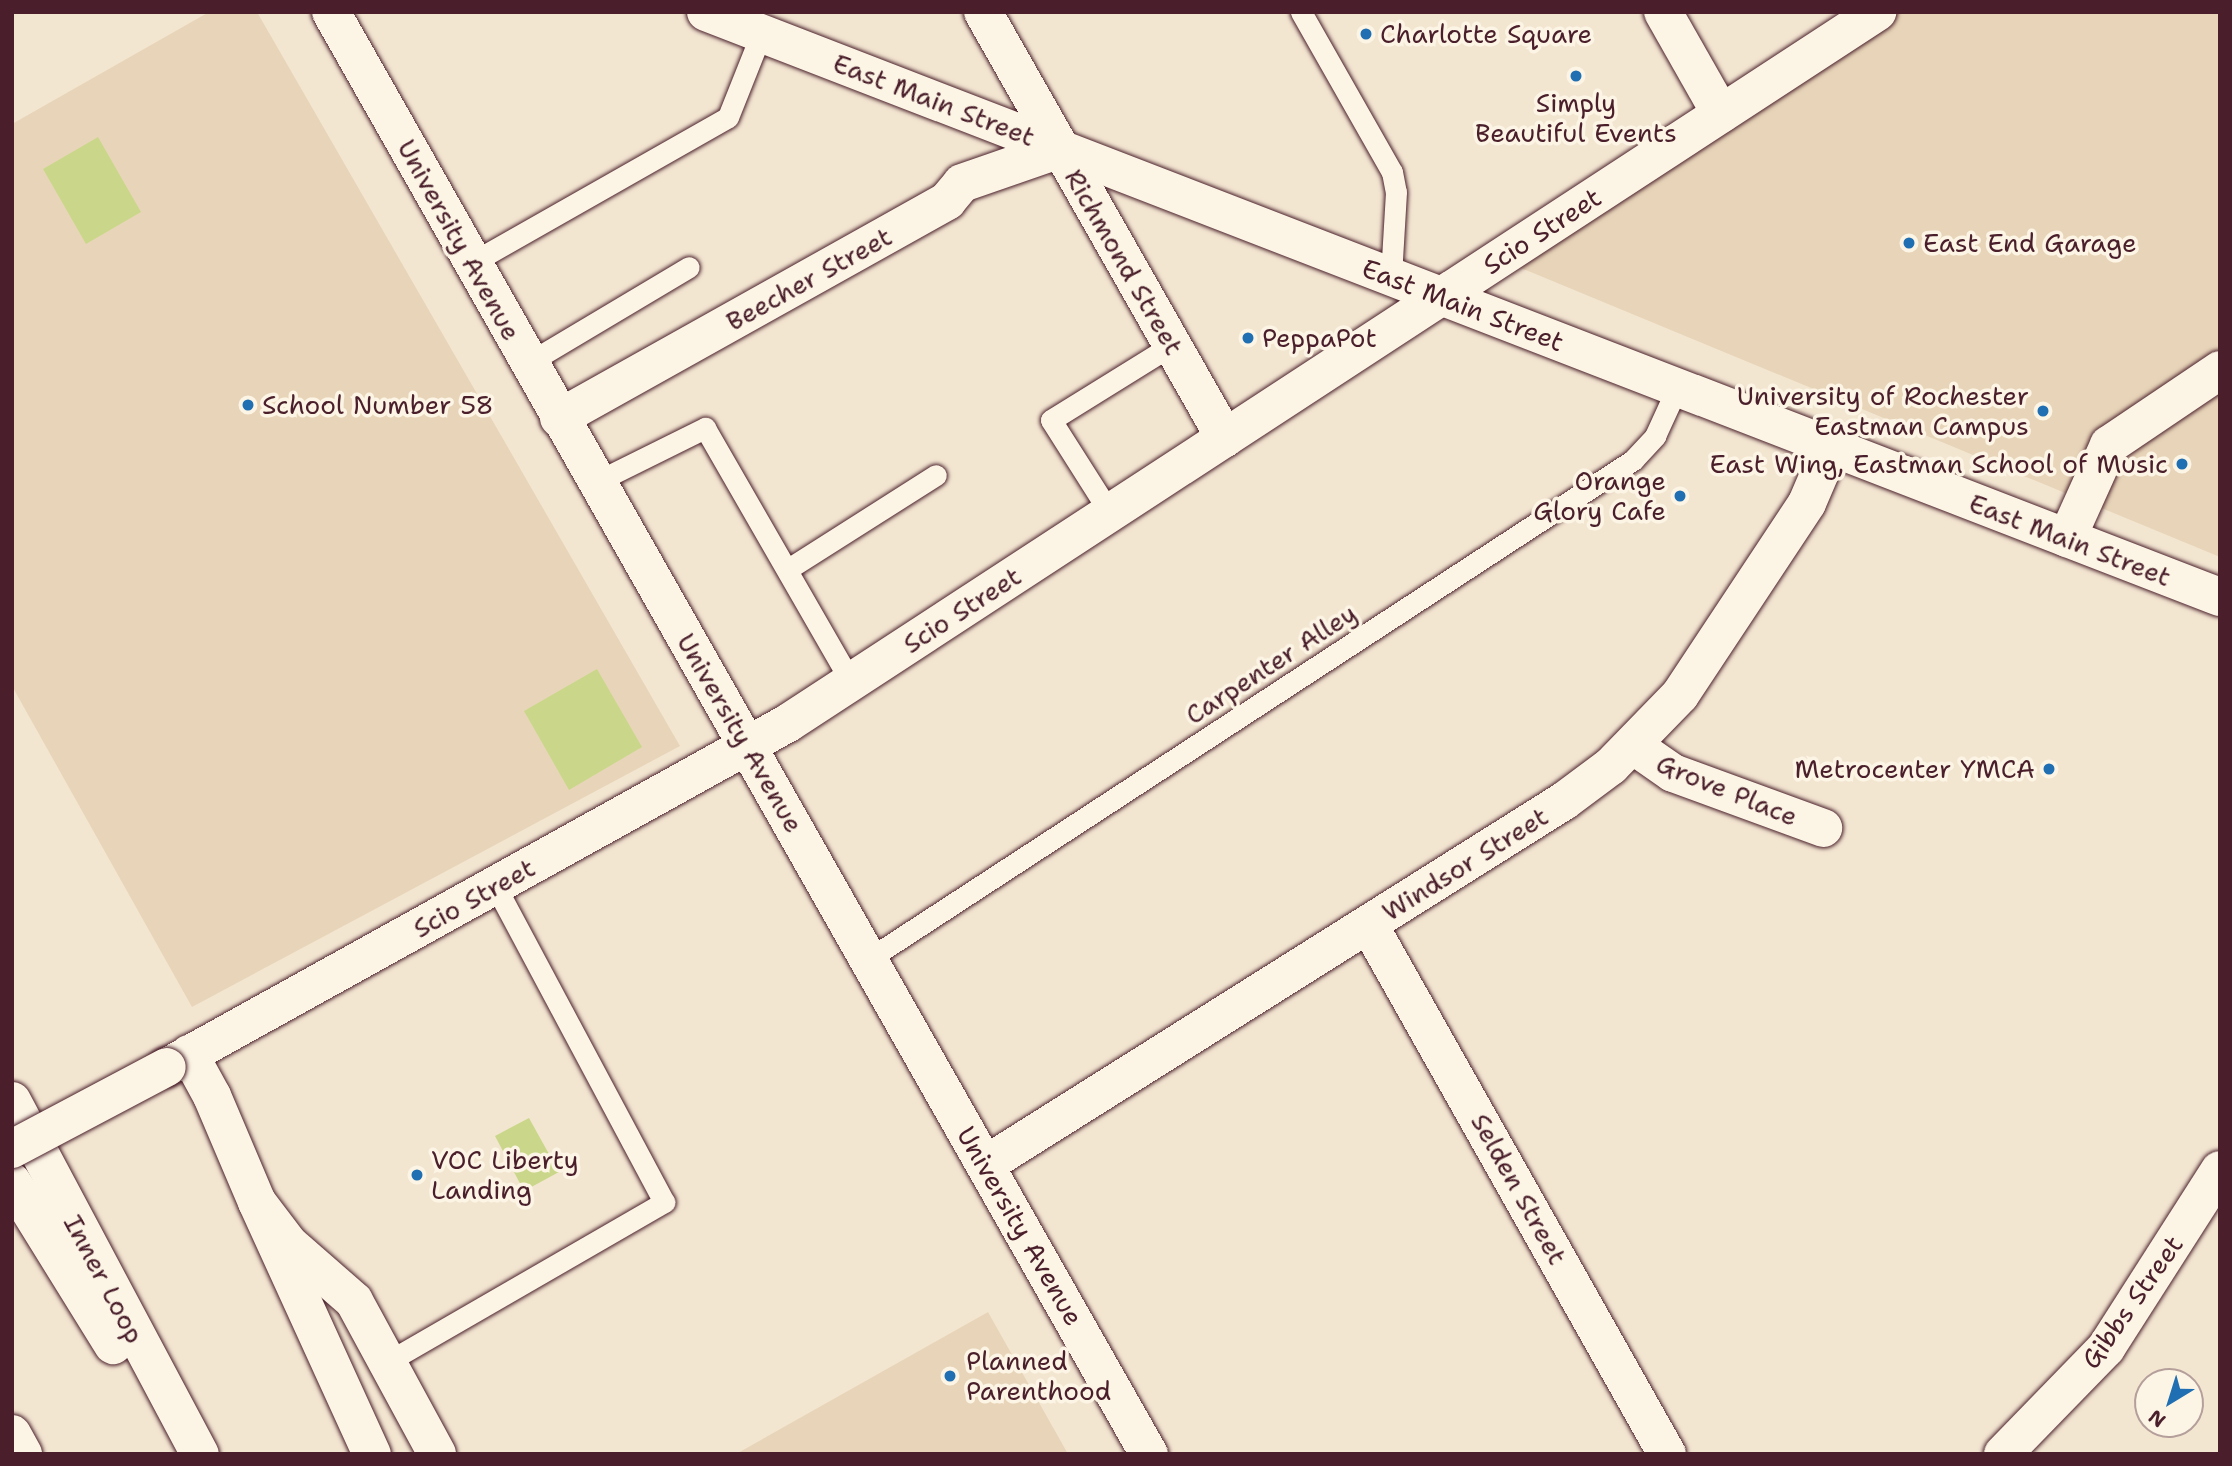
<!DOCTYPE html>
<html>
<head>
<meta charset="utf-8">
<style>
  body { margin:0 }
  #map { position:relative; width:2232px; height:1466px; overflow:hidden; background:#f3e6d1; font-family:"Shantell Sans",sans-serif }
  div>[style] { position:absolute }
  .built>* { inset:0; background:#e8d5b9 }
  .green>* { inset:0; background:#cad78a }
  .roads { filter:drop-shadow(0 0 2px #4a1f2b) drop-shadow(0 0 2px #4a1f2b) }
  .lane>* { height:21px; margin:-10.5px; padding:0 10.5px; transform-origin:10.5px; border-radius:10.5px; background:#fcf5e5 }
  .street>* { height:38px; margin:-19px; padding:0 19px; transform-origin:19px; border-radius:19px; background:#fcf5e5 }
  .secondary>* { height:38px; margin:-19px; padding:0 19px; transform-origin:19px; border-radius:19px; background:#fcf5e5 }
  .primary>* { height:38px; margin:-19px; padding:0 19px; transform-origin:19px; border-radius:19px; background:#fcf5e5 }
  .highway>* { height:38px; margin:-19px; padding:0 19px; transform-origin:19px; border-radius:19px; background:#fcf5e5 }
  .bridges { filter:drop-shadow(0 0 2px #4a1f2b) drop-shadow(0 0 2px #4a1f2b) }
  .secondary-bridge>* { height:38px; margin:-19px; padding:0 19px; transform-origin:19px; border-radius:19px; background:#fcf5e5 }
  .dots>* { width:19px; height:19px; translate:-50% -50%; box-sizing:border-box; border:4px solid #fcf5e5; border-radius:50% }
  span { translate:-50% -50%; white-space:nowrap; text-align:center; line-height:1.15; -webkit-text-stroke:7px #fcf5e5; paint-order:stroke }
  .poi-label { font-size:26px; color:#4a1f2b }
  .left { translate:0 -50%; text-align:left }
  .right { translate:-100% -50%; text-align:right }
  .street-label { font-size:26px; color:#4a1f2b }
  .frame { position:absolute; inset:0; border:14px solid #4a1f2b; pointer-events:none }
  .north { position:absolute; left:2134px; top:1368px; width:70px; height:70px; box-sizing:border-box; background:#fcf5e5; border:2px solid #b59f9b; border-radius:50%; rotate:218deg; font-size:19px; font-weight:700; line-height:28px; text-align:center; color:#4a1f2b }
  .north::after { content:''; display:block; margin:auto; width:24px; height:32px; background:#1f6fb2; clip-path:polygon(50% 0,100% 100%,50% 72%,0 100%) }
</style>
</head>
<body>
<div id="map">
  <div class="built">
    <i style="clip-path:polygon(209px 12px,257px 12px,680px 746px,192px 1007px,12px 686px,12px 124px)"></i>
    <i style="clip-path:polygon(1899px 12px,2220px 12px,2220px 557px,1511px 264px)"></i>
    <i style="clip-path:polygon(988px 1312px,1068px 1454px,736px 1454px)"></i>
  </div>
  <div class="green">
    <i style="clip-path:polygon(98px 137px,141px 212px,86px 244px,43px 169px)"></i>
    <i style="clip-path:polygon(597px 669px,642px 747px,569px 790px,524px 711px)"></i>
    <i style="clip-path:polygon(529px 1118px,559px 1172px,524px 1191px,495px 1136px)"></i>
  </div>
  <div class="roads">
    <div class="lane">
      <i style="left:1301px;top:12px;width:184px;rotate:60.4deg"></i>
      <i style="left:1392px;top:172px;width:20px;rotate:79deg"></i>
      <i style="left:1396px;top:192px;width:85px;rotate:93.4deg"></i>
      <i style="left:473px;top:262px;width:293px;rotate:-29.6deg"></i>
      <i style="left:728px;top:117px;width:89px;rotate:-68.3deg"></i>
      <i style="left:528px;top:363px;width:187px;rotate:-30.8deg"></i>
      <i style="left:596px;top:482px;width:122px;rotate:-26.4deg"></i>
      <i style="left:705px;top:428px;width:293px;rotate:60.1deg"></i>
      <i style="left:1110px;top:513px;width:110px;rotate:-122.4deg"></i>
      <i style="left:1051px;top:420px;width:142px;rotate:-31.8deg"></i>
      <i style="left:788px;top:569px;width:175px;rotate:-32.4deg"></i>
      <i style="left:867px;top:960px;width:915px;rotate:-33.13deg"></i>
      <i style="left:1633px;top:460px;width:33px;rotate:-47deg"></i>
      <i style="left:1655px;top:436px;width:53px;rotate:-65.4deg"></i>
      <i style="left:389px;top:1361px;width:318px;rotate:-30deg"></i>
      <i style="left:664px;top:1202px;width:357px;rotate:-118.1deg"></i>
    </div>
    <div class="street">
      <i style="left:983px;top:12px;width:490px;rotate:60.4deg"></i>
      <i style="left:1663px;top:12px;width:117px;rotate:60.4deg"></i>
      <i style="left:559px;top:418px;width:445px;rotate:-29.2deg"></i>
      <i style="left:947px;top:201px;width:23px;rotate:-50deg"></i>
      <i style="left:962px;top:183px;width:104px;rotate:-19.1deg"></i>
      <i style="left:2067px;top:538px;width:102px;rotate:-65.7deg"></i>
      <i style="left:2109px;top:445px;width:134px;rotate:-34deg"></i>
      <i style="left:1634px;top:746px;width:47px;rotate:34.7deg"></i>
      <i style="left:1673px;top:773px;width:160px;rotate:20.1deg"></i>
      <i style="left:1369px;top:925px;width:607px;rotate:60.61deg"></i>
      <i style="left:985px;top:1165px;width:684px;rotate:-32.16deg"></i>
      <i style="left:1564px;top:801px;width:59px;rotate:-36.7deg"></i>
      <i style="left:1611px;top:766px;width:99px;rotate:-45.8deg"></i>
      <i style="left:1680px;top:695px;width:230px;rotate:-56.5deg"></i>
      <i style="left:1807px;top:503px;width:61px;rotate:-66.8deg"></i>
      <i style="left:2003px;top:1454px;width:148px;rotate:-45.8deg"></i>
      <i style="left:2106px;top:1348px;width:211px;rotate:-57.4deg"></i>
    </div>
    <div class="secondary">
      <i style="left:331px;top:12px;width:1658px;rotate:60.44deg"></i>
      <i style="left:189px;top:1054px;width:48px;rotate:61.3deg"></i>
      <i style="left:212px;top:1096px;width:115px;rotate:67deg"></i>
      <i style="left:257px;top:1202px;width:53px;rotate:52.7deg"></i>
      <i style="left:289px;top:1244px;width:86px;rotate:41.2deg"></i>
      <i style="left:354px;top:1301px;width:174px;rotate:61.5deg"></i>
      <i style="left:167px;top:1067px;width:710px;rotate:-28.98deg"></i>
      <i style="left:788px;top:723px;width:1301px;rotate:-33.14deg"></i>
    </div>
    <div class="primary">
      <i style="left:706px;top:12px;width:1623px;rotate:21.13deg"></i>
    </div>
    <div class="highway">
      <i style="left:12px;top:1101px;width:400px;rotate:62deg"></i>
      <i style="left:12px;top:1182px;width:192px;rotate:58.2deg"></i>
      <i style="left:257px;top:1202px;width:277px;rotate:65.5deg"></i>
      <i style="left:12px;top:1434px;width:23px;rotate:61deg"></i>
    </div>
  </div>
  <div class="bridges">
    <div class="secondary-bridge">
      <i style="left:12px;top:1149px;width:175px;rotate:-27.9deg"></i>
    </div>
  </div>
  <div class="dots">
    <i style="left:1366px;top:34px;background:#1f6fb2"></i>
    <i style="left:1576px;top:76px;background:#1f6fb2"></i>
    <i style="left:1909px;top:243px;background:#1f6fb2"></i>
    <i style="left:1248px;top:338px;background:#1f6fb2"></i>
    <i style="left:248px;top:405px;background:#1f6fb2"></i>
    <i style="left:2043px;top:411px;background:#1f6fb2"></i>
    <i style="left:2182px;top:464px;background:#1f6fb2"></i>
    <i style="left:1680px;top:496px;background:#1f6fb2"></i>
    <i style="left:2049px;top:769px;background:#1f6fb2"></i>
    <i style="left:417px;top:1175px;background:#1f6fb2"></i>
    <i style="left:950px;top:1376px;background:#1f6fb2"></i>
  </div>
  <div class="poi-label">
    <span class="left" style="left:1380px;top:34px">Charlotte Square</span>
    <span style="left:1576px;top:118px">Simply<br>Beautiful Events</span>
    <span class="left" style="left:1923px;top:243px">East End Garage</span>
    <span class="left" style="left:1262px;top:338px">PeppaPot</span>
    <span class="right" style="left:2029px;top:411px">University of Rochester<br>Eastman Campus</span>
    <span class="left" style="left:262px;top:405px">School Number 58</span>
    <span class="right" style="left:2168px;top:464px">East Wing, Eastman School of Music</span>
    <span class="right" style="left:1666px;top:496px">Orange<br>Glory Cafe</span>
    <span class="right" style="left:2035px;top:769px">Metrocenter YMCA</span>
    <span class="left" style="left:431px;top:1175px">VOC Liberty<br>Landing</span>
    <span class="left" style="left:966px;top:1376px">Planned<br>Parenthood</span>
  </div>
  <div class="street-label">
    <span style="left:934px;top:100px;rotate:21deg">East Main Street</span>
    <span style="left:1542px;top:231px;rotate:-33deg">Scio Street</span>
    <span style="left:459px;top:240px;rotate:61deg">University Avenue</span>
    <span style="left:1124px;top:262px;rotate:60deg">Richmond Street</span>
    <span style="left:809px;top:279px;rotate:-29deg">Beecher Street</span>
    <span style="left:1463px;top:305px;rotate:21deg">East Main Street</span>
    <span style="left:2070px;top:540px;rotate:21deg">East Main Street</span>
    <span style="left:962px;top:610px;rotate:-33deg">Scio Street</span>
    <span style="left:1271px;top:664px;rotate:-33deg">Carpenter Alley</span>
    <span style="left:740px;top:733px;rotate:60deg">University Avenue</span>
    <span style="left:1727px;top:790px;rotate:22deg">Grove Place</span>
    <span style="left:1465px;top:864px;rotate:-32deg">Windsor Street</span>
    <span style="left:474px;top:898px;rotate:-29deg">Scio Street</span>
    <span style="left:1519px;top:1189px;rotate:61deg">Selden Street</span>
    <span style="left:1020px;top:1226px;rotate:60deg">University Avenue</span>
    <span style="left:104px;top:1279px;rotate:62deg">Inner Loop</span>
    <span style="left:2132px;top:1302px;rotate:-55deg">Gibbs Street</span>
  </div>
  <div class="frame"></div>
  <div class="north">N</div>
</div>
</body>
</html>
